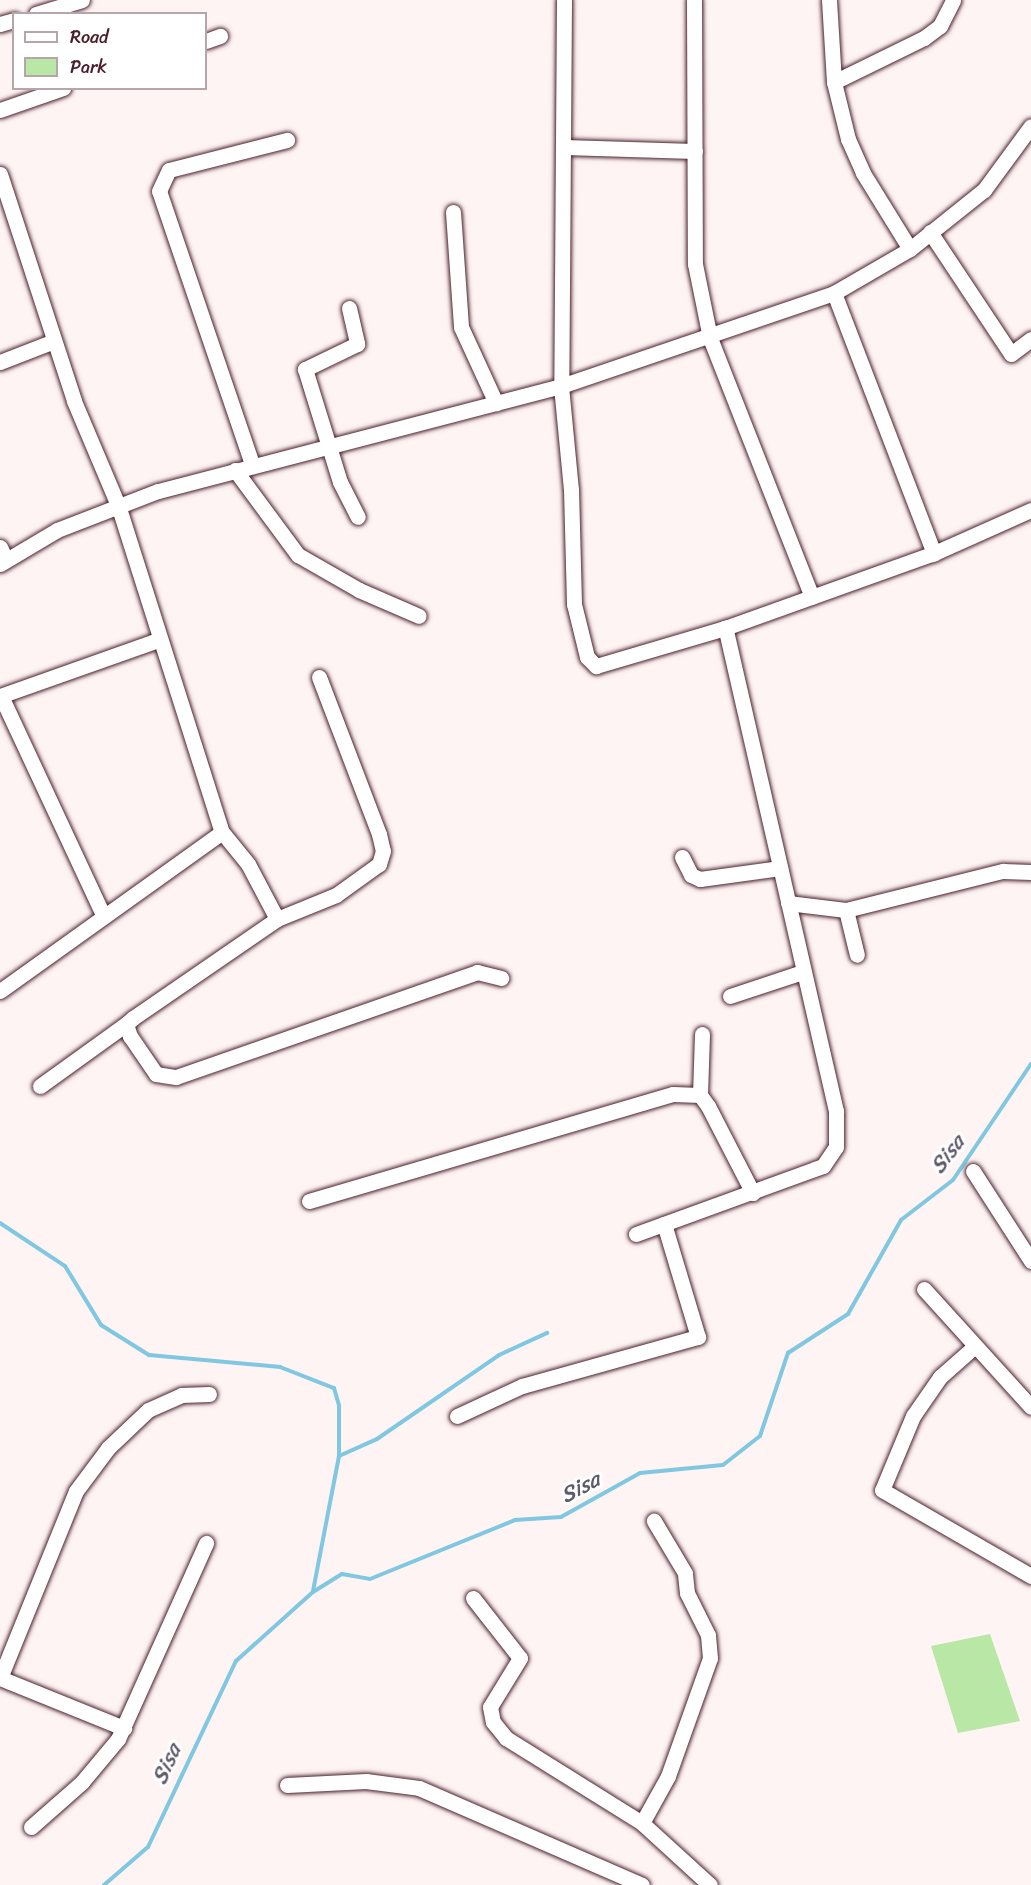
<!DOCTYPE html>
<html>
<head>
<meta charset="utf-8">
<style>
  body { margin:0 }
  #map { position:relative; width:1031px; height:1885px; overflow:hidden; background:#fef4f3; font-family:Sriracha,sans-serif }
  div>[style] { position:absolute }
  .green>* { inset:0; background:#b9e7a6 }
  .stream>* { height:4px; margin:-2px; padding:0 2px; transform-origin:2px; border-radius:2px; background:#80c7e1 }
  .roads { filter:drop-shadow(0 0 2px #4a1f2b) drop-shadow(0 0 2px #4a1f2b) }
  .minor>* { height:15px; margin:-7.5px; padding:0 7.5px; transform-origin:7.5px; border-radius:7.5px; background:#fff }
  span { translate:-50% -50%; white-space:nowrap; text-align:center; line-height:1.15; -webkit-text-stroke:6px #fff; paint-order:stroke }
  .water-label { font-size:22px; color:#5d5a6b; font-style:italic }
  .legend { position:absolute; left:12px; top:12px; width:195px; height:78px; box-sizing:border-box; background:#fff; border:2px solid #b7a5aa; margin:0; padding:8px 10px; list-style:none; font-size:18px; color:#4a1f2b }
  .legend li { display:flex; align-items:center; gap:12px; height:30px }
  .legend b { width:30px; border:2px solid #b7a5aa }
</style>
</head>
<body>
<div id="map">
  <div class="green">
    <i style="clip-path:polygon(990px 1634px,1020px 1721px,958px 1733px,931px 1646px)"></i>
  </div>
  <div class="stream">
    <i style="left:0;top:1223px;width:78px;rotate:33.5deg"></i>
    <i style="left:65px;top:1266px;width:69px;rotate:58.6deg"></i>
    <i style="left:101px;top:1325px;width:57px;rotate:32deg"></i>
    <i style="left:149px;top:1355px;width:132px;rotate:5.2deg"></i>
    <i style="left:280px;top:1367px;width:58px;rotate:21.3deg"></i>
    <i style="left:334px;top:1388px;width:18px;rotate:74deg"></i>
    <i style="left:339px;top:1405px;width:51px;rotate:90deg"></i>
    <i style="left:339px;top:1456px;width:137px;rotate:100.9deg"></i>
    <i style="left:339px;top:1456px;width:42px;rotate:-24.1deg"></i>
    <i style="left:377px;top:1439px;width:148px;rotate:-34.5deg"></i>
    <i style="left:499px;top:1355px;width:53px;rotate:-24.6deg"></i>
    <i style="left:104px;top:1885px;width:58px;rotate:-40.8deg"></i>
    <i style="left:148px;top:1847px;width:206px;rotate:-64.7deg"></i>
    <i style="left:236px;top:1661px;width:103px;rotate:-41.9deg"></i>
    <i style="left:313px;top:1592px;width:34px;rotate:-32deg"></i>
    <i style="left:342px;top:1574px;width:28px;rotate:10deg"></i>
    <i style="left:370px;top:1579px;width:157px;rotate:-22.1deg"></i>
    <i style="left:515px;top:1520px;width:46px;rotate:-3.7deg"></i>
    <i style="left:561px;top:1517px;width:90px;rotate:-29.1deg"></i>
    <i style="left:640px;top:1473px;width:83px;rotate:-5.5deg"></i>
    <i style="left:723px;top:1465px;width:47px;rotate:-38.1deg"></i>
    <i style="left:760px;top:1436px;width:88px;rotate:-71.4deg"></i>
    <i style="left:788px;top:1353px;width:72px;rotate:-33deg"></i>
    <i style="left:848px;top:1314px;width:108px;rotate:-60.6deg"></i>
    <i style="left:901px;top:1220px;width:66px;rotate:-37.6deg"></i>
    <i style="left:953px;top:1180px;width:140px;rotate:-56.1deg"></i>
  </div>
  <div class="roads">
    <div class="minor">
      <i style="left:564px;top:0;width:386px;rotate:90.4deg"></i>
      <i style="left:561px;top:386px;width:103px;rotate:84.5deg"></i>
      <i style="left:571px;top:489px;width:115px;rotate:88.5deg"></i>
      <i style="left:574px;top:604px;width:55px;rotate:76.2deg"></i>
      <i style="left:587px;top:657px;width:13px;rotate:45deg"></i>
      <i style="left:596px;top:666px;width:134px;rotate:-16.4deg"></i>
      <i style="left:725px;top:628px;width:220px;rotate:-19.7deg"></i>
      <i style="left:932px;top:554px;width:108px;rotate:-24deg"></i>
      <i style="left:694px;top:0;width:264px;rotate:89.8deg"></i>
      <i style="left:695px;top:264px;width:76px;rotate:78.5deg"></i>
      <i style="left:710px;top:338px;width:278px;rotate:68.5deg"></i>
      <i style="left:829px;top:0;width:82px;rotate:86.5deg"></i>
      <i style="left:834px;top:82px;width:59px;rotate:76.2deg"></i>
      <i style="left:848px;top:139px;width:37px;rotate:66deg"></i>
      <i style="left:863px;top:173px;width:89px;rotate:58.3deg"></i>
      <i style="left:36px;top:14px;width:48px;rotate:-16.9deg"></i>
      <i style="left:0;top:24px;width:15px;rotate:-16deg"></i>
      <i style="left:206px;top:41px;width:15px;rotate:-20deg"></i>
      <i style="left:834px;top:82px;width:100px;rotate:-26.1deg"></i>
      <i style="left:924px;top:38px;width:20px;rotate:-37deg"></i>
      <i style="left:940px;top:26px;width:29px;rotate:-63deg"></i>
      <i style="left:0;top:110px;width:67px;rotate:-19.2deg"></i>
      <i style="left:563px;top:147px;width:132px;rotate:1.7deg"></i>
      <i style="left:0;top:174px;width:239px;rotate:71.9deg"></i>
      <i style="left:74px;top:401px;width:113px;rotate:67.1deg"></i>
      <i style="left:118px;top:505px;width:343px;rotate:72.4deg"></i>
      <i style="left:222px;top:832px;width:41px;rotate:50.9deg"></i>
      <i style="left:248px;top:864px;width:62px;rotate:62.2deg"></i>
      <i style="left:453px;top:212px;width:115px;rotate:86deg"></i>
      <i style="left:461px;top:327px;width:84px;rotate:65.3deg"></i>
      <i style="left:930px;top:232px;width:146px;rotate:56.4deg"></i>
      <i style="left:1011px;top:354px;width:25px;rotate:-37deg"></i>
      <i style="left:834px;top:293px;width:279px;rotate:69deg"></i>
      <i style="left:349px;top:308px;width:37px;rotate:77deg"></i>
      <i style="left:357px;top:344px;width:58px;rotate:154.3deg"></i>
      <i style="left:305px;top:369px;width:118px;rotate:72.8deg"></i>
      <i style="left:340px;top:482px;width:39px;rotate:63deg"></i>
      <i style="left:0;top:362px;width:58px;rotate:-21.3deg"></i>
      <i style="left:252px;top:464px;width:288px;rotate:-108.8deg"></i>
      <i style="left:159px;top:191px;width:23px;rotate:-65deg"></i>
      <i style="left:169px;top:170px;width:122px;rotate:-14.3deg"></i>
      <i style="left:235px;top:470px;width:106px;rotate:53.5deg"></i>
      <i style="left:298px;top:555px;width:70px;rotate:29.8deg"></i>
      <i style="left:359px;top:590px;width:65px;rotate:23.4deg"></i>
      <i style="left:0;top:547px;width:14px;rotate:65deg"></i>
      <i style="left:0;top:564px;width:66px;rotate:-30.8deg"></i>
      <i style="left:57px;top:530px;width:108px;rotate:-21.1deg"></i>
      <i style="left:158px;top:491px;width:416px;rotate:-14.6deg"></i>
      <i style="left:561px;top:386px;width:288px;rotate:-18.8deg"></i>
      <i style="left:834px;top:293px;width:88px;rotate:-30.1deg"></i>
      <i style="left:910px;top:249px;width:95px;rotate:-38.6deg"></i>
      <i style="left:984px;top:190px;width:79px;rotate:-53.7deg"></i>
      <i style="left:319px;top:677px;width:168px;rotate:69.1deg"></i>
      <i style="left:379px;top:834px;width:17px;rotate:77deg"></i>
      <i style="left:383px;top:851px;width:14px;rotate:107deg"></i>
      <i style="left:379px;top:864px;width:53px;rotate:144.2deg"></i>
      <i style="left:336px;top:895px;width:64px;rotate:157.9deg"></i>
      <i style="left:277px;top:919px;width:175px;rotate:145.5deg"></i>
      <i style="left:133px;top:1018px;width:9px;rotate:139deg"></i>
      <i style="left:126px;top:1024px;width:13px;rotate:72deg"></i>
      <i style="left:130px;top:1036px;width:46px;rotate:55.6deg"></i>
      <i style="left:156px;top:1074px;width:20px;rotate:9deg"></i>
      <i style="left:176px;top:1077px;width:319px;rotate:-19.2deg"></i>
      <i style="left:477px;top:972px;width:25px;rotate:14deg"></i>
      <i style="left:0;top:696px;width:168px;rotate:-19.5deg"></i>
      <i style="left:1px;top:696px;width:242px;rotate:65deg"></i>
      <i style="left:682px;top:857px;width:20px;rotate:63deg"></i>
      <i style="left:691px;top:875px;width:10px;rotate:24deg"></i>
      <i style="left:700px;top:879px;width:81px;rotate:-7.8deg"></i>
      <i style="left:788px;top:903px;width:58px;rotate:6.9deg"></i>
      <i style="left:846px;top:910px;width:162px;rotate:-14deg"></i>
      <i style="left:1003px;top:871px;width:28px;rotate:2deg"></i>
      <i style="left:846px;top:910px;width:46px;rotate:76.3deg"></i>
      <i style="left:0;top:991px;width:273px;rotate:-35.6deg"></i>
      <i style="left:730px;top:996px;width:76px;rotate:-18.4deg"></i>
      <i style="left:40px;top:1086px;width:106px;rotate:-35.8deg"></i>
      <i style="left:700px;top:1095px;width:61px;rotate:-88.1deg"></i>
      <i style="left:973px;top:1171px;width:107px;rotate:57.2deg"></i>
      <i style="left:309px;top:1201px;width:379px;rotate:-16.4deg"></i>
      <i style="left:673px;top:1094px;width:27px;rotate:2deg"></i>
      <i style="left:700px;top:1095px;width:14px;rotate:54deg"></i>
      <i style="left:708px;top:1106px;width:98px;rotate:62.7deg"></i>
      <i style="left:636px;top:1234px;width:199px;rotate:-20deg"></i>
      <i style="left:823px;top:1166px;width:23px;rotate:-56deg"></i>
      <i style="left:836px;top:1147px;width:36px;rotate:-90deg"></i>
      <i style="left:836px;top:1111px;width:496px;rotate:-102.9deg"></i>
      <i style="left:924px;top:1289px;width:159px;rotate:47.8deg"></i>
      <i style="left:975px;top:1346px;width:47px;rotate:138.5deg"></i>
      <i style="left:940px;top:1377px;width:47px;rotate:124.7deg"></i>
      <i style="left:913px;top:1416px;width:80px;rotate:112.7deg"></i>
      <i style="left:882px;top:1490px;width:172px;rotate:30deg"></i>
      <i style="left:457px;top:1416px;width:72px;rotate:-24.8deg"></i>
      <i style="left:522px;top:1386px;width:183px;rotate:-15.6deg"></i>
      <i style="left:698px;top:1337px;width:118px;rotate:-106.7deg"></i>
      <i style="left:473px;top:1598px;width:76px;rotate:51.9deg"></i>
      <i style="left:520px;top:1658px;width:57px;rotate:121.5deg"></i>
      <i style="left:490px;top:1707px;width:15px;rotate:79deg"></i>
      <i style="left:493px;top:1722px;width:21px;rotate:51deg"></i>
      <i style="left:506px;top:1738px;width:160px;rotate:32deg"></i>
      <i style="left:642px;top:1823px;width:92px;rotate:42.4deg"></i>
      <i style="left:0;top:1678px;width:202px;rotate:-67.9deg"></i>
      <i style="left:76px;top:1491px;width:54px;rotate:-53.3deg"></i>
      <i style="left:108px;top:1448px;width:55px;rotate:-43.5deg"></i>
      <i style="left:148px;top:1410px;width:36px;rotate:-24deg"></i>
      <i style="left:181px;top:1395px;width:28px;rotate:-2deg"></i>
      <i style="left:0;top:1678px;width:134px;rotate:22deg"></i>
      <i style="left:287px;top:1785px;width:79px;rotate:-2.9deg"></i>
      <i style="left:366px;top:1781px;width:53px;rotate:7.5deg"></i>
      <i style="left:419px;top:1788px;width:243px;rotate:23.5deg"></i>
      <i style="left:642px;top:1823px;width:54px;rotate:-61deg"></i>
      <i style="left:668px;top:1776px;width:125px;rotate:-70.4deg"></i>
      <i style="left:710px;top:1658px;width:23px;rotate:-95deg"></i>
      <i style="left:708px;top:1635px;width:47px;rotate:-116.6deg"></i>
      <i style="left:687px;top:1593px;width:20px;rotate:-96deg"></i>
      <i style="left:685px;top:1573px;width:61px;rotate:-120.8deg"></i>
      <i style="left:31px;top:1827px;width:68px;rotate:-41.4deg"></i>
      <i style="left:82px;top:1782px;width:56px;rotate:-50.1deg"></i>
      <i style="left:118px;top:1739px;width:215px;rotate:-65.8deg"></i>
    </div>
  </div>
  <div class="water-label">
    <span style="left:947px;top:1154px;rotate:-53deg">Sisa</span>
    <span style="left:580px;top:1487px;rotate:-28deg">Sisa</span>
    <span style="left:166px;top:1764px;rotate:-66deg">Sisa</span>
  </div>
  <ul class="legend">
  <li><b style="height:8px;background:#fff"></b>Road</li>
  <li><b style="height:16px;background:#b9e7a6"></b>Park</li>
  </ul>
</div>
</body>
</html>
